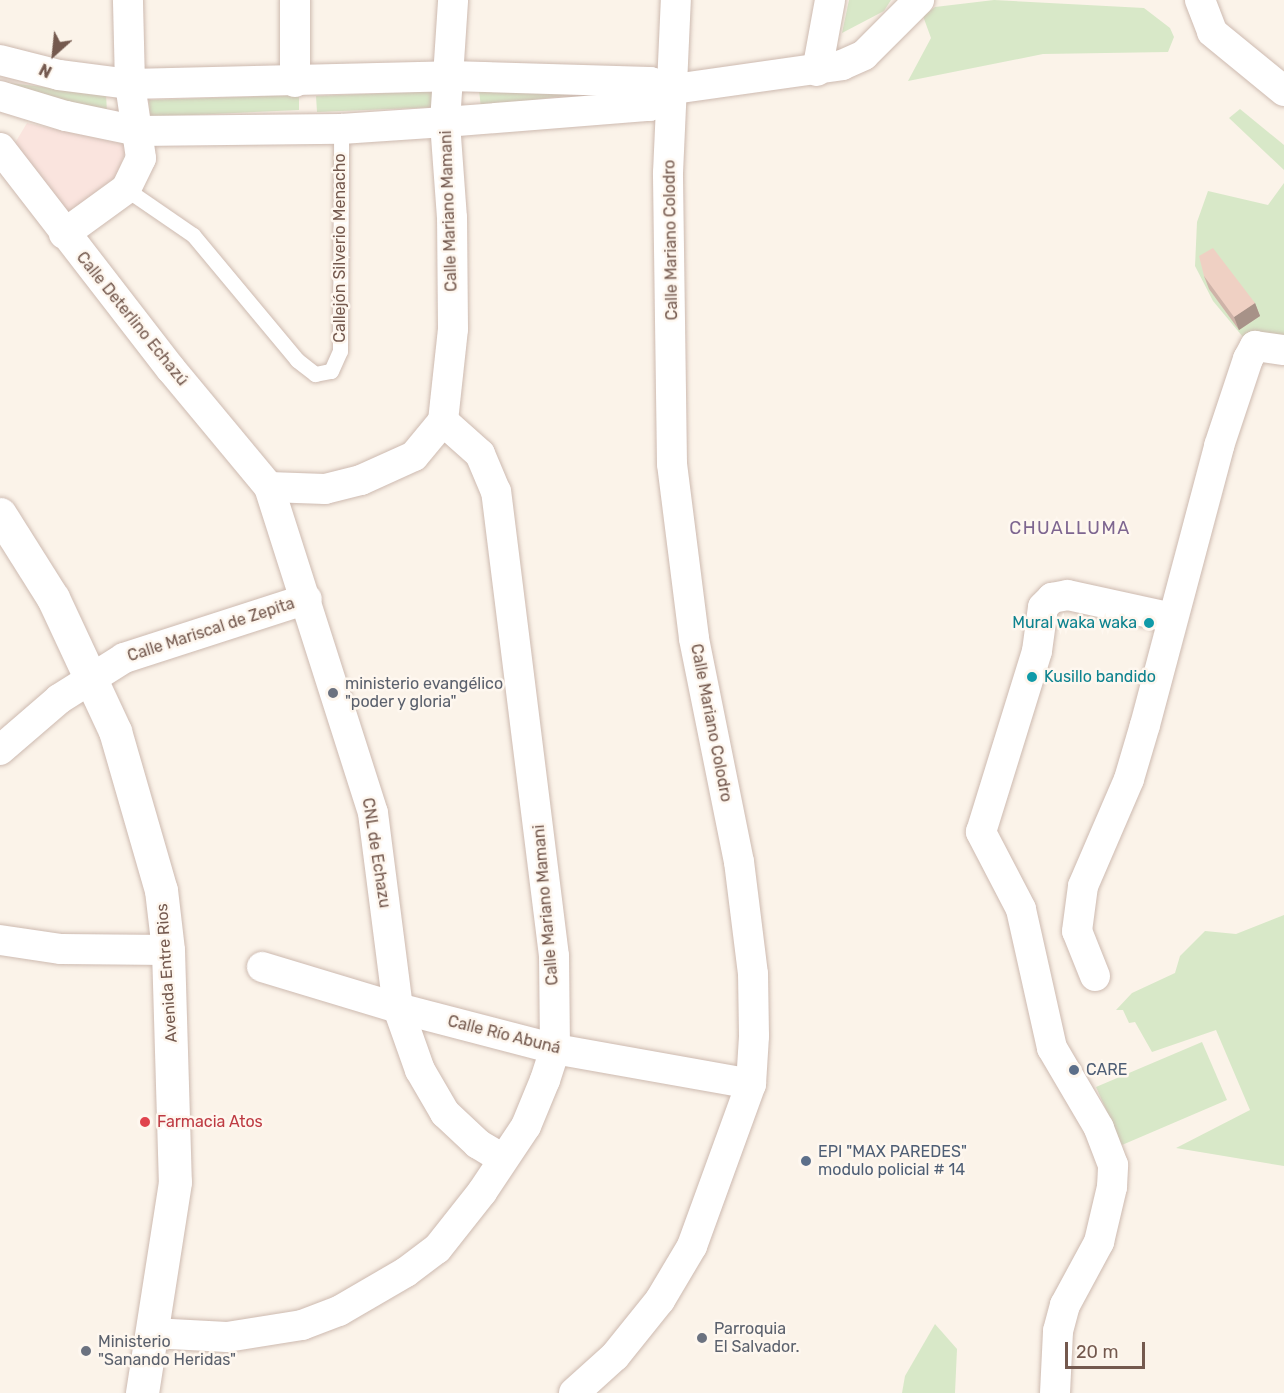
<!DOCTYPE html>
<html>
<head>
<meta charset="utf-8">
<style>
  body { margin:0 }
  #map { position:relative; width:1284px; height:1393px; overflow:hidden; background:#fbf3e9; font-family:Rubik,sans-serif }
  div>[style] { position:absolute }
  .commercial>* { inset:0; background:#fae4de }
  .green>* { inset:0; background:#d8e8c8 }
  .roads { filter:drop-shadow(0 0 2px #cdbab0) drop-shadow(0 0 2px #cdbab0) }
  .lane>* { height:15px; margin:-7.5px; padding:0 7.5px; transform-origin:7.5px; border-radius:7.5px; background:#fff }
  .street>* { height:30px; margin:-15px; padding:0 15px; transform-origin:15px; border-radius:15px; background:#fff }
  .secondary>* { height:33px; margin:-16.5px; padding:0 16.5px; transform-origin:16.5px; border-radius:16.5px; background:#fff }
  .wall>* { inset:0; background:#ceb3a8 }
  .shaded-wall>* { inset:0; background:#a79288 }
  .building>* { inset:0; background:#efd0c3 }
  .dots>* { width:16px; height:16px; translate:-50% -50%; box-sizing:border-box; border:3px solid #fef7ef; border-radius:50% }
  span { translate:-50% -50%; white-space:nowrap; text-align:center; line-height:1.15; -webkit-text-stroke:5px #fef7ef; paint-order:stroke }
  .street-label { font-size:16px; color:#74594e }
  .culture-label { font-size:16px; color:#0d838f }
  .right { translate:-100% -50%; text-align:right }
  .left { translate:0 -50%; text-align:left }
  .worship-label { font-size:16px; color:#5b616d }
  .service-label { font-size:16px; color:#4e5e75 }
  .health-label { font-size:16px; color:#be3a42 }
  .neighbourhood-label { font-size:18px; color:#7e6690; letter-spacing:1.5px }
  .north { position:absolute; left:24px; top:24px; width:60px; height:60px; -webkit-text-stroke:4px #fef7ef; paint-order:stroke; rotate:207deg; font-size:16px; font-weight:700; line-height:24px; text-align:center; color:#74594e }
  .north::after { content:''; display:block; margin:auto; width:21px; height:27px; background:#74594e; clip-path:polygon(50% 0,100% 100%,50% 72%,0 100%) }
  .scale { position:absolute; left:1065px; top:1342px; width:80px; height:27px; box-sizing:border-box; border:3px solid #74594e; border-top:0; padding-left:8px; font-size:18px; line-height:21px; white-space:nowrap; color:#74594e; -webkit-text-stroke:4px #fef7ef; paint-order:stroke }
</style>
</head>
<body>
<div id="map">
  <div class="commercial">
    <i style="clip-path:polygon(27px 123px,128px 145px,116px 177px,65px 215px,15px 143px)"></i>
  </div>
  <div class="green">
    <i style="clip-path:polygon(849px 0,891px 0,884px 11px,842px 33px)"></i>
    <i style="clip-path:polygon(994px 0,1144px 8px,1170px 28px,1174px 37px,1168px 52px,1043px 54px,908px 81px,931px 38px,923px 16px,935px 7px)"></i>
    <i style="clip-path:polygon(0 82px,106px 94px,107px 113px)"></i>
    <i style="clip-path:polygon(479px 90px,581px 93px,481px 108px)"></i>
    <i style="clip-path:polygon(439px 91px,439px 107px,317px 112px,316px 96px)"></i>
    <i style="clip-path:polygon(299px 95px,299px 110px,150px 117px,149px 100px)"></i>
    <i style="clip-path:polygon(1240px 109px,1284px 145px,1284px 170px,1229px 118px)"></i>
    <i style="clip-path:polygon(1284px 183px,1284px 335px,1248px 343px,1213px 301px,1195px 266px,1197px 222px,1208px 191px,1268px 205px)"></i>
    <i style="clip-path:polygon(1284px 915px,1284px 1166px,1176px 1148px,1250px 1110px,1216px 1030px,1152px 1052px,1135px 1022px,1129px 1023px,1123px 1010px,1116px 1010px,1132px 993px,1175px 973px,1180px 956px,1205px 931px,1236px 934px)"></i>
    <i style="clip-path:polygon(1202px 1042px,1227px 1100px,1122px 1145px,1096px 1087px)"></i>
    <i style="clip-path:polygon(935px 1324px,957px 1349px,955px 1393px,902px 1393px,905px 1376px)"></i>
  </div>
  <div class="roads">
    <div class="lane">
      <i style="left:126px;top:189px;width:81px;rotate:34.5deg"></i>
      <i style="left:193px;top:235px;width:163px;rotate:50.2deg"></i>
      <i style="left:297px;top:360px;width:23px;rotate:38deg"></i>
      <i style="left:315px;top:374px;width:16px;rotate:-11deg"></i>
      <i style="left:331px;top:371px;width:22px;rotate:-66deg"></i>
      <i style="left:340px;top:351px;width:222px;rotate:-89.7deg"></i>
    </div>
    <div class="street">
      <i style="left:295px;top:0;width:82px;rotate:90deg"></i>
      <i style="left:1200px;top:0;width:34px;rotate:69deg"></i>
      <i style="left:1212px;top:32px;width:93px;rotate:39.3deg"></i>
      <i style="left:0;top:60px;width:61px;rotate:14.3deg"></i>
      <i style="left:59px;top:75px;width:72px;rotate:7.2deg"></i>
      <i style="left:130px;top:84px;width:320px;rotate:-1.4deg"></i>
      <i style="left:450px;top:76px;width:200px;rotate:1.7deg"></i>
      <i style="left:650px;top:82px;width:25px;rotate:16deg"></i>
      <i style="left:674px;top:89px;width:170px;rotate:-8.1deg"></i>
      <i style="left:842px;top:65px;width:24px;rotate:-24deg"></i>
      <i style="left:864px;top:55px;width:78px;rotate:-45deg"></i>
      <i style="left:817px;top:71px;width:72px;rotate:-79.6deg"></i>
      <i style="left:0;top:96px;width:69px;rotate:16.9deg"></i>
      <i style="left:66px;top:116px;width:74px;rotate:11.8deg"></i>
      <i style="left:138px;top:131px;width:203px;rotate:-0.6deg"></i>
      <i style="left:341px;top:129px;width:104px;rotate:-3.9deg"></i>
      <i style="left:445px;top:122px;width:205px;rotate:-4.5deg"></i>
      <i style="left:649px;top:106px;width:30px;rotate:-34deg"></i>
      <i style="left:0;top:148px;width:279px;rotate:52.3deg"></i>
      <i style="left:171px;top:369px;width:153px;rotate:50.3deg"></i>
      <i style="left:269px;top:487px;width:342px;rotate:72.3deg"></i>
      <i style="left:373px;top:813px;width:197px;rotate:82.7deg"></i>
      <i style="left:398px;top:1008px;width:66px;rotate:70.5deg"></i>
      <i style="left:420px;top:1070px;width:50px;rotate:59.8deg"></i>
      <i style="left:445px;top:1113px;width:45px;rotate:43.2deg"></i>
      <i style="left:478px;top:1144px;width:29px;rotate:31deg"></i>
      <i style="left:64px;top:234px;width:77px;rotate:-36deg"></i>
      <i style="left:126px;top:189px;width:34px;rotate:-64deg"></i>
      <i style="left:141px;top:158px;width:75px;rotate:-98.5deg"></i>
      <i style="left:130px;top:84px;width:84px;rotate:-91.4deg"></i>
      <i style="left:269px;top:487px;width:56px;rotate:2deg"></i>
      <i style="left:325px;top:489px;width:37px;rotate:-14deg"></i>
      <i style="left:361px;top:480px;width:58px;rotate:-24.4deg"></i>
      <i style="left:414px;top:456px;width:45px;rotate:-50.4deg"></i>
      <i style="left:443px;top:421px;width:93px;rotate:-83.8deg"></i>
      <i style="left:453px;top:329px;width:111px;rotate:-90.5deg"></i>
      <i style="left:452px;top:218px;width:96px;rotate:-94.2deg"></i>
      <i style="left:445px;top:122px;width:122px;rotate:-86.2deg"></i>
      <i style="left:0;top:750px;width:78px;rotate:-40.8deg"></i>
      <i style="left:59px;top:699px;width:77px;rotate:-32.2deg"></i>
      <i style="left:124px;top:658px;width:192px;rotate:-17.9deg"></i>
      <i style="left:0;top:940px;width:62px;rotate:8.4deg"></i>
      <i style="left:61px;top:949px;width:107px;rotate:0.5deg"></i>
      <i style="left:262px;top:967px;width:142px;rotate:16.8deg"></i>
      <i style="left:398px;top:1008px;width:162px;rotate:14.6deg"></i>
      <i style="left:555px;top:1049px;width:199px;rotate:10.1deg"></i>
      <i style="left:1095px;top:976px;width:48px;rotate:-111.8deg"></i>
      <i style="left:1077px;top:931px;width:45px;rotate:-82.4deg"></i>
      <i style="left:1083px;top:886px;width:116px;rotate:-66.7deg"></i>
      <i style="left:1129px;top:779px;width:56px;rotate:-73.5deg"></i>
      <i style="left:1145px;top:725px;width:289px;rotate:-75.1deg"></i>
      <i style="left:1219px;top:446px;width:92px;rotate:-71.6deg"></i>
      <i style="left:1248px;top:359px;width:15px;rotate:-62deg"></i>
      <i style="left:1255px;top:346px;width:29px;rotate:8deg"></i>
      <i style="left:152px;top:1333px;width:75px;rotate:3.1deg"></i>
      <i style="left:227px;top:1337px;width:76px;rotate:-9.1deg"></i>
      <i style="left:302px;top:1325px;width:40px;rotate:-21deg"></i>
      <i style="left:339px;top:1311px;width:78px;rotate:-30.2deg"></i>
      <i style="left:406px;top:1272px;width:39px;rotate:-37deg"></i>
      <i style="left:437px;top:1249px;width:73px;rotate:-51.7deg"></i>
      <i style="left:482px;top:1192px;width:79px;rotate:-56.3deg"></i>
      <i style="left:526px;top:1126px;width:50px;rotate:-67.6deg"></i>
      <i style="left:545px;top:1080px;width:33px;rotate:-72deg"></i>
      <i style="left:555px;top:1049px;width:93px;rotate:-90.6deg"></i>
      <i style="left:554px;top:956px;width:468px;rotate:-97.1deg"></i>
      <i style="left:496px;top:492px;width:41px;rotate:-112.8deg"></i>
      <i style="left:480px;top:454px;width:50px;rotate:-138.3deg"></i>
      <i style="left:574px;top:1393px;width:55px;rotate:-42.1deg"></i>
      <i style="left:615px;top:1356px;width:72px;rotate:-51.2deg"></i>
      <i style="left:660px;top:1300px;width:63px;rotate:-59.3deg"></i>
      <i style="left:692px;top:1246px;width:172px;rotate:-70deg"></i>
      <i style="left:751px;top:1084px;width:48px;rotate:-86.4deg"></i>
      <i style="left:754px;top:1036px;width:62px;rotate:-90.9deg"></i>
      <i style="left:753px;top:974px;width:113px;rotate:-97.1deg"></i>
      <i style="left:739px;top:862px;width:228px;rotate:-101.4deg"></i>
      <i style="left:694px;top:638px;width:175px;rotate:-97.2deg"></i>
      <i style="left:672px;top:464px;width:291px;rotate:-90.8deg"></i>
      <i style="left:668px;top:173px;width:173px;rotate:-87.4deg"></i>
      <i style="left:1055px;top:1393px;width:62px;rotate:-87.2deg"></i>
      <i style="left:1058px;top:1331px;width:27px;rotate:-75deg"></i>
      <i style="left:1065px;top:1305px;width:72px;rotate:-61.6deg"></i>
      <i style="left:1099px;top:1242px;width:57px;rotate:-76.7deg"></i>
      <i style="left:1112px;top:1187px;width:22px;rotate:-87deg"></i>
      <i style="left:1113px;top:1165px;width:40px;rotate:-111deg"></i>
      <i style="left:1099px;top:1128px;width:93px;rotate:-120.4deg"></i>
      <i style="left:1052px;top:1048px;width:142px;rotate:-102.6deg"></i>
      <i style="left:1021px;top:909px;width:87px;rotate:-117.5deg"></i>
      <i style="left:981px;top:832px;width:189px;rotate:-72.8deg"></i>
      <i style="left:1037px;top:651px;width:44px;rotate:-82.2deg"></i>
      <i style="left:1043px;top:607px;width:13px;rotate:-45deg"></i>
      <i style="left:1052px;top:598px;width:16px;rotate:-11deg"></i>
      <i style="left:1068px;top:595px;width:107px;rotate:12.4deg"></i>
    </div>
    <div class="secondary">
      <i style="left:0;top:514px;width:99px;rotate:57.8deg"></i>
      <i style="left:53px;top:598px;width:147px;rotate:65deg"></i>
      <i style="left:115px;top:731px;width:166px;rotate:73.9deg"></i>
      <i style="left:161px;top:890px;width:60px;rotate:83.3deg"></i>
      <i style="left:168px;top:950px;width:232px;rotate:88.3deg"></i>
      <i style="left:175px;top:1182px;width:214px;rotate:98.9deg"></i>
    </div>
  </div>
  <div class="wall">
    <i style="clip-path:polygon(1204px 276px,1255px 303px,1260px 316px,1239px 330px,1209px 289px)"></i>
  </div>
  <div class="shaded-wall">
    <i style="clip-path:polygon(1255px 303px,1260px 316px,1239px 330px,1234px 317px)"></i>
  </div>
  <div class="building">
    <i style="clip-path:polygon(1213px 248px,1255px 303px,1234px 317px,1204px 276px,1199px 256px)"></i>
  </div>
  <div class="dots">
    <i style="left:1149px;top:623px;background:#0f9aa8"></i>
    <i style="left:1032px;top:677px;background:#0f9aa8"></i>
    <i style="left:333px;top:693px;background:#6b7280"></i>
    <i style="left:1074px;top:1070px;background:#5c6f8a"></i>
    <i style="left:145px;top:1122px;background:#e0444e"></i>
    <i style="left:806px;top:1161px;background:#5c6f8a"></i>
    <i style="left:702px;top:1338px;background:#6b7280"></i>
    <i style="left:86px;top:1351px;background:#6b7280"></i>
  </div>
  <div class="street-label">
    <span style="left:449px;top:211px;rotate:-92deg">Calle Mariano Mamani</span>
    <span style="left:671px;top:240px;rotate:-91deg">Calle Mariano Colodro</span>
    <span style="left:340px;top:248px;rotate:-90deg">Callejón Silverio Menacho</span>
    <span style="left:132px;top:319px;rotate:51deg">Calle Deterlino Echazú</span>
    <span style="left:211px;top:630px;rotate:-18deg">Calle Mariscal de Zepita</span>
    <span style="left:711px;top:723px;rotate:79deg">Calle Mariano Colodro</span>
    <span style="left:376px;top:853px;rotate:81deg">CNL de Echazu</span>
    <span style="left:546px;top:905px;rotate:-95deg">Calle Mariano Mamani</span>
    <span style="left:167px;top:973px;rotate:-94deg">Avenida Entre Rios</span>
    <span style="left:504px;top:1035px;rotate:14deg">Calle Río Abuná</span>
  </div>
  <div class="culture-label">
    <span class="right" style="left:1137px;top:623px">Mural waka waka</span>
    <span class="left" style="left:1044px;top:677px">Kusillo bandido</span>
  </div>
  <div class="worship-label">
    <span class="left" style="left:345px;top:693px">ministerio evangélico<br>"poder y gloria"</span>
    <span class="left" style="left:714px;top:1338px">Parroquia<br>El Salvador.</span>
    <span class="left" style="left:98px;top:1351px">Ministerio<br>"Sanando Heridas"</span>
  </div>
  <div class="service-label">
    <span class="left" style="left:1086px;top:1070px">CARE</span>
    <span class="left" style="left:818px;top:1161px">EPI "MAX PAREDES"<br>modulo policial # 14</span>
  </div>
  <div class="health-label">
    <span class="left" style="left:157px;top:1122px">Farmacia Atos</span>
  </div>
  <div class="neighbourhood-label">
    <span style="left:1070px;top:528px">CHUALLUMA</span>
  </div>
  <div class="north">N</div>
  <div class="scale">20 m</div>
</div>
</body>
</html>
